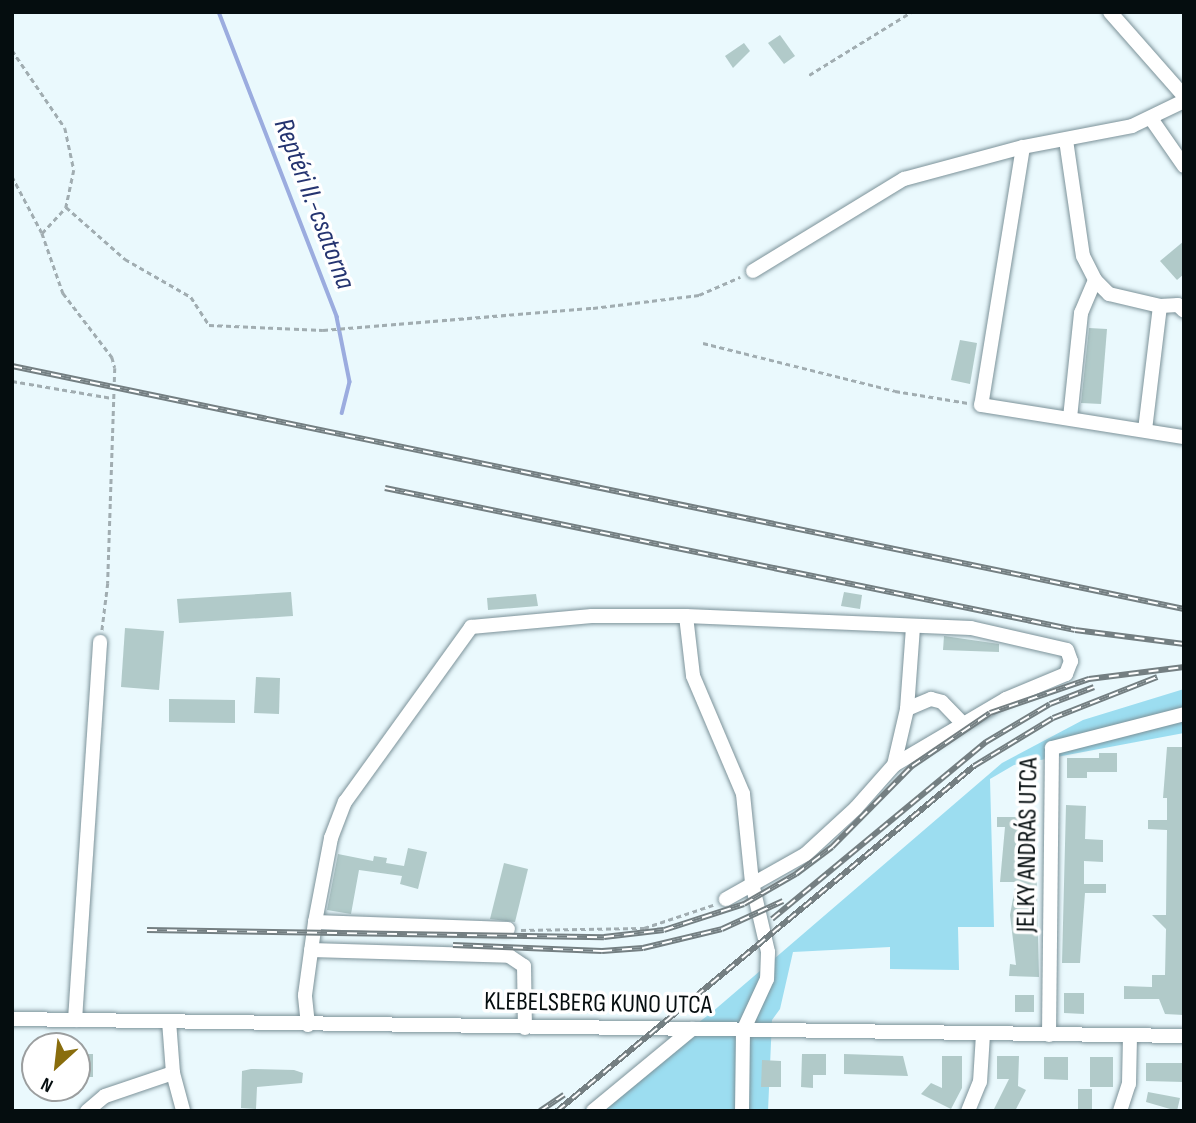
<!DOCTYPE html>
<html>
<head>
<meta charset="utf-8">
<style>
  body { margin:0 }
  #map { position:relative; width:1196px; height:1123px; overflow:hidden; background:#eaf9fd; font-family:"Sofia Sans Condensed",sans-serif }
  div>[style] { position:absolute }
  .green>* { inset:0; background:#9cddf0 }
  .stream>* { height:3.5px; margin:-1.75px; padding:0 1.75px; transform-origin:1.75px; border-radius:1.75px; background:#9bacdf }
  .building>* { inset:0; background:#b1cac9 }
  .path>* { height:2.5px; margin-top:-1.25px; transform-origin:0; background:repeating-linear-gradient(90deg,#a1adb1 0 5px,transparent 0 8.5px) }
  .roads { filter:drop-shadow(0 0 2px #7c9299) drop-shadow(0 0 2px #7c9299) }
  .minor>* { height:14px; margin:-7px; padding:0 7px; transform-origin:7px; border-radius:7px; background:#fff }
  .rail>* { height:6px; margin-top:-3px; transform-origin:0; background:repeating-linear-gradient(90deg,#fff 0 10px,#747f82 0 20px); box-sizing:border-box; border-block:2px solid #747f82 }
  span { translate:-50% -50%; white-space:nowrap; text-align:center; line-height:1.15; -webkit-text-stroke:7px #fff; paint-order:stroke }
  .street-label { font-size:26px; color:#050d0f }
  .water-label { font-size:28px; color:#253470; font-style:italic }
  .frame { position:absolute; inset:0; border:14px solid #050d0f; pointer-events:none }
  .north { position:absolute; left:21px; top:1032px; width:70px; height:70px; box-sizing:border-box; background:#fff; border:2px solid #9b9e9f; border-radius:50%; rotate:207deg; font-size:19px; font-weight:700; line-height:28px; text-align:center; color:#050d0f }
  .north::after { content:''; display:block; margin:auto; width:24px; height:32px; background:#896d0d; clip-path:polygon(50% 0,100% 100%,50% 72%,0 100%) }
</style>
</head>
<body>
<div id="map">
  <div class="green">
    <i style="clip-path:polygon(1184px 689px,1184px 733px,1014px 765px,990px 779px,994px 927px,958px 927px,959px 970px,890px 969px,890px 947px,793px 952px,780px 1009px,772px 1020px,768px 1111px,582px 1111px,711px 1013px,1002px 763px,1083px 720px)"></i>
  </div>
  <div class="stream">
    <i style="left:219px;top:12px;width:327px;rotate:68.8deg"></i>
    <i style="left:337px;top:317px;width:66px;rotate:78.7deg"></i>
    <i style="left:350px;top:382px;width:32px;rotate:104deg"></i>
  </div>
  <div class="building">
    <i style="clip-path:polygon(780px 35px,795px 56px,784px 64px,768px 43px)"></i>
    <i style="clip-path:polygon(744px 43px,750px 51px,733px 68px,725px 56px)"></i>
    <i style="clip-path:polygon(1184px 241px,1184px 274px,1177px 280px,1160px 261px)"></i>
    <i style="clip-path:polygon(1089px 328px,1107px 329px,1101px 404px,1081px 403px)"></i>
    <i style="clip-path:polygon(960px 340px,977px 343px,970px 384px,951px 380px)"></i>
    <i style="clip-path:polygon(291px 592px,293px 616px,179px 623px,177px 599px)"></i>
    <i style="clip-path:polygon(844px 592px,862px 595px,860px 609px,841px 606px)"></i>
    <i style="clip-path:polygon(536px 594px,538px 606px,488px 610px,487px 598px)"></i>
    <i style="clip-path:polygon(125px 628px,164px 631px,159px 690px,121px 687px)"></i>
    <i style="clip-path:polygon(944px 636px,999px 644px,999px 652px,943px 650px)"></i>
    <i style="clip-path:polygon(256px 677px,280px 678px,279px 714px,254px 713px)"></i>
    <i style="clip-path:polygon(169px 699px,235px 700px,235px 723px,169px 722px)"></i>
    <i style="clip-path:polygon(1167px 747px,1184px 747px,1184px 1015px,1165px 1014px,1159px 999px,1124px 999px,1124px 986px,1152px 987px,1152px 975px,1165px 975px,1166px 929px,1152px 915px,1166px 915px,1167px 830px,1148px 829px,1148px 820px,1167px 820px,1167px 798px,1163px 798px)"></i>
    <i style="clip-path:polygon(1099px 753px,1117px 753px,1117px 772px,1087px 772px,1087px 778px,1067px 778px,1067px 758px,1099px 758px)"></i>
    <i style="clip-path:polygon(1066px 805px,1086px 806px,1085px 839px,1103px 840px,1103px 862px,1084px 861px,1084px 884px,1106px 884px,1106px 893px,1085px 893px,1080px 963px,1062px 963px)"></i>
    <i style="clip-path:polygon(1017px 810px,1035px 810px,1039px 977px,1009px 976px,1010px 964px,1016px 965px,1010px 915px,1016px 882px,1000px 882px,1005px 827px,997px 827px,997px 817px,1017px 817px)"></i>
    <i style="clip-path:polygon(408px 848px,427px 852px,418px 889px,400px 884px,402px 876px,359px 870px,351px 914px,327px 910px,338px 854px,373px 861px,374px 856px,387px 858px,386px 863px,404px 866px)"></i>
    <i style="clip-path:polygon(504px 863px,528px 869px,515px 922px,490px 919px)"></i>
    <i style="clip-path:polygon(1064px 993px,1084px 993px,1084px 1014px,1064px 1013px)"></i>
    <i style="clip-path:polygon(1015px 995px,1034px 995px,1034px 1012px,1015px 1012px)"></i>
    <i style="clip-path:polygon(77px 1054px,93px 1054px,93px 1077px,77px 1077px)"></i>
    <i style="clip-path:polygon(802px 1054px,826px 1054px,826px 1075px,813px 1075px,813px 1088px,801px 1087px)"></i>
    <i style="clip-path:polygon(844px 1054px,903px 1056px,908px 1076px,844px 1074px)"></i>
    <i style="clip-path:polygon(942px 1056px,962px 1056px,962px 1088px,951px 1109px,921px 1094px,931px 1083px,942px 1088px)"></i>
    <i style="clip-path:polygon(997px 1056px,1019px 1056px,1018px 1086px,1026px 1090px,1015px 1111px,993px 1111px,1009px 1079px,997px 1079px)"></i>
    <i style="clip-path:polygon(1044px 1057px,1068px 1057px,1068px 1080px,1044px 1079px)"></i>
    <i style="clip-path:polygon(1090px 1057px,1113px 1057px,1113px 1087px,1090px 1087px)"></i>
    <i style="clip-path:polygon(762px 1060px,781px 1061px,781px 1087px,761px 1087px)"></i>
    <i style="clip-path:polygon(1146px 1063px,1184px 1063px,1184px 1082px,1146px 1081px)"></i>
    <i style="clip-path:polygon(251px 1069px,294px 1070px,303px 1073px,302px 1083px,257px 1087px,256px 1109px,241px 1108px,242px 1071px)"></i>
    <i style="clip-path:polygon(1078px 1089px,1092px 1089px,1092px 1111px,1078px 1111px)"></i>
    <i style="clip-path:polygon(1148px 1092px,1180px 1098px,1177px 1111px,1146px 1102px)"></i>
  </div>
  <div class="path">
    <i style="left:12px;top:50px;width:94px;rotate:55.8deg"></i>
    <i style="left:65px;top:128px;width:43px;rotate:77.9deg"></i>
    <i style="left:74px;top:170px;width:38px;rotate:102deg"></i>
    <i style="left:809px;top:75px;width:120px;rotate:-31.7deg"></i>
    <i style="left:12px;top:176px;width:64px;rotate:62.2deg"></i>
    <i style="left:42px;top:233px;width:64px;rotate:70.7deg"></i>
    <i style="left:63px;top:293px;width:81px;rotate:52.6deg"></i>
    <i style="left:112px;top:357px;width:11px;rotate:75deg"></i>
    <i style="left:115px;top:368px;width:215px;rotate:91.9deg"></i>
    <i style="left:108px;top:583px;width:48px;rotate:97.1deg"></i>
    <i style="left:42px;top:233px;width:35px;rotate:-47deg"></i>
    <i style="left:66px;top:207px;width:79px;rotate:41.4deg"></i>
    <i style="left:125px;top:259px;width:76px;rotate:29.9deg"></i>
    <i style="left:191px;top:297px;width:33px;rotate:57deg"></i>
    <i style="left:209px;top:325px;width:114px;rotate:2.5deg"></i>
    <i style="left:323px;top:330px;width:271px;rotate:-4.7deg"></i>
    <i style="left:593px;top:308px;width:107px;rotate:-7deg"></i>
    <i style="left:699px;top:295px;width:45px;rotate:-23.7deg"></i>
    <i style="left:703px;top:343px;width:198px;rotate:14deg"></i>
    <i style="left:895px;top:391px;width:74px;rotate:9.3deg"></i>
    <i style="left:12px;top:381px;width:100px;rotate:9.7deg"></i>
    <i style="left:521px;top:930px;width:123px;rotate:-0.9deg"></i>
    <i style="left:644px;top:928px;width:73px;rotate:-18.4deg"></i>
  </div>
  <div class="roads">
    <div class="minor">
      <i style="left:1110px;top:12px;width:112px;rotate:48.6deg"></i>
      <i style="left:1152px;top:120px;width:56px;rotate:55.2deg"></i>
      <i style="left:1066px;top:140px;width:117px;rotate:81.7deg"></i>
      <i style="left:1083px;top:256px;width:27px;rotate:63deg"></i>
      <i style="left:1095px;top:280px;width:20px;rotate:45deg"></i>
      <i style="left:1109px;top:294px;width:52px;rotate:13.2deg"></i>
      <i style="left:1023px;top:147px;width:261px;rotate:99.2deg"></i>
      <i style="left:981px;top:405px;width:206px;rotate:9deg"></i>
      <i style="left:753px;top:271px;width:177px;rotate:-31.4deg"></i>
      <i style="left:904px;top:179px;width:123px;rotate:-15.1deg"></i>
      <i style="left:1023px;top:147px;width:111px;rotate:-10.9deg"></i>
      <i style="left:1132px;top:126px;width:58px;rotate:-25.7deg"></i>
      <i style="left:1070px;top:418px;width:106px;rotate:-84deg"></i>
      <i style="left:1081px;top:313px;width:36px;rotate:-67deg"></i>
      <i style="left:1145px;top:430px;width:125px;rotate:-83.1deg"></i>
      <i style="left:1160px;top:306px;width:18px;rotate:-3deg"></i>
      <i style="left:1178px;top:305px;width:8px;rotate:45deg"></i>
      <i style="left:686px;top:616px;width:60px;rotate:83.3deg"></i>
      <i style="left:693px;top:676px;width:128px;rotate:67deg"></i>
      <i style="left:743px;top:794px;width:89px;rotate:84.2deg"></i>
      <i style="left:752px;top:883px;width:71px;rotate:76.9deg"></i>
      <i style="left:768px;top:952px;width:27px;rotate:92deg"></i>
      <i style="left:767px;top:979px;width:57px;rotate:114.8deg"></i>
      <i style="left:743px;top:1031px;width:80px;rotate:90.7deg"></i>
      <i style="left:907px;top:709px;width:26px;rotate:-23deg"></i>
      <i style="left:931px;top:699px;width:11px;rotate:15deg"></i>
      <i style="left:942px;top:702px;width:29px;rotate:46deg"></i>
      <i style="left:894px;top:765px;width:57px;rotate:-76.9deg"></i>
      <i style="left:907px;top:709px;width:81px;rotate:-85.8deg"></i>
      <i style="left:315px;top:922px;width:193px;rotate:2.1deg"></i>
      <i style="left:311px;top:950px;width:198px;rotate:1.7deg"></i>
      <i style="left:509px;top:956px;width:18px;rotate:34deg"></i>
      <i style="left:524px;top:966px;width:62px;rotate:89.1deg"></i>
      <i style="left:12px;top:1019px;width:1172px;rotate:0.83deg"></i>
      <i style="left:75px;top:1020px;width:379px;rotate:-86.2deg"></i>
      <i style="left:169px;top:1021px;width:52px;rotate:85.6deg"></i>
      <i style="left:173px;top:1073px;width:39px;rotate:75deg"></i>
      <i style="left:308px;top:1025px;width:30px;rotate:-96deg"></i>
      <i style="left:305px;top:995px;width:74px;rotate:-82.2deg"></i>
      <i style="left:315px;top:922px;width:86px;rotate:-79.2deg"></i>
      <i style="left:331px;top:838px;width:39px;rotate:-69deg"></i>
      <i style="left:345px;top:802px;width:216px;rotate:-54.2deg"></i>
      <i style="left:471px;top:627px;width:121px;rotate:-5.2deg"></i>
      <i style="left:592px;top:616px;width:94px"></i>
      <i style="left:686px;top:616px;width:285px;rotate:2.4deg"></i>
      <i style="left:971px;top:628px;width:98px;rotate:12.9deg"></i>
      <i style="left:1067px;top:650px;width:12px;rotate:70deg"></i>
      <i style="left:1071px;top:661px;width:14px;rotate:111deg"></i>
      <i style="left:1066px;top:674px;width:65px;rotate:157.4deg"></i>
      <i style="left:1006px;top:699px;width:130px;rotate:149.5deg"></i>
      <i style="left:894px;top:765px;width:57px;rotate:131.5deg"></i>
      <i style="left:856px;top:808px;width:68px;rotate:137.4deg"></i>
      <i style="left:806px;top:854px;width:92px;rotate:150.6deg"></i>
      <i style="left:1049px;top:1035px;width:287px;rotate:-89.4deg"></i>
      <i style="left:1052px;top:748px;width:136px;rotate:-14.4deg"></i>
      <i style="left:87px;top:1111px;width:23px;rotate:-40deg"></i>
      <i style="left:105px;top:1096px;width:72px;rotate:-18.7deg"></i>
      <i style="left:593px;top:1111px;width:129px;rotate:-39.6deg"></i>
      <i style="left:968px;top:1111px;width:31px;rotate:-68deg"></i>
      <i style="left:980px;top:1082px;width:48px;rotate:-86.4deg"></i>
      <i style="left:1120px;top:1111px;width:28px;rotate:-72deg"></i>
      <i style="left:1129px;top:1084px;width:48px;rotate:-88.8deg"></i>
    </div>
  </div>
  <div class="rail">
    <i style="left:12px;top:366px;width:1197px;rotate:11.71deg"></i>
    <i style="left:385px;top:488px;width:704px;rotate:11.63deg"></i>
    <i style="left:1075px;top:630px;width:110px;rotate:7.3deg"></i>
    <i style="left:772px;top:919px;width:278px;rotate:-39.6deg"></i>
    <i style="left:986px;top:742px;width:74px;rotate:-30.7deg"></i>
    <i style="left:1050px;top:704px;width:47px;rotate:-21.1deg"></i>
    <i style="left:147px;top:930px;width:457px;rotate:0.9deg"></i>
    <i style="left:604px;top:937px;width:60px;rotate:-6.7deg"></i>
    <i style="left:664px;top:930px;width:84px;rotate:-18deg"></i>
    <i style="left:744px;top:904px;width:60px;rotate:-30deg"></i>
    <i style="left:796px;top:874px;width:45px;rotate:-36.9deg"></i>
    <i style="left:832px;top:847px;width:114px;rotate:-45.4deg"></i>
    <i style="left:912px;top:766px;width:94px;rotate:-34.2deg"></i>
    <i style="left:990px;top:713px;width:105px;rotate:-19deg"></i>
    <i style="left:1089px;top:679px;width:96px;rotate:-7.2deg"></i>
    <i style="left:453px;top:945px;width:149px;rotate:2.3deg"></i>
    <i style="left:602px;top:951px;width:41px;rotate:-4.2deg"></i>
    <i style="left:643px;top:948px;width:81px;rotate:-13.5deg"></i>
    <i style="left:722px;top:929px;width:67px;rotate:-24.7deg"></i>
    <i style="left:540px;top:1111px;width:29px;rotate:-34deg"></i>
    <i style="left:557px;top:1111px;width:541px;rotate:-39.6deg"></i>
    <i style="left:974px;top:766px;width:92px;rotate:-31.3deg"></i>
    <i style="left:1053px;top:718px;width:112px;rotate:-21.5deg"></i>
  </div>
  <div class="street-label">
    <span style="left:1028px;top:845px;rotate:-89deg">JELKY ANDRÁS UTCA</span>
    <span style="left:598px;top:1004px;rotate:1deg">KLEBELSBERG KUNO UTCA</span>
  </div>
  <div class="water-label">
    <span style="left:314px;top:204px;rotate:69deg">Reptéri II.-csatorna</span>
  </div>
  <div class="frame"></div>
  <div class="north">N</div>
</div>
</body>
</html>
